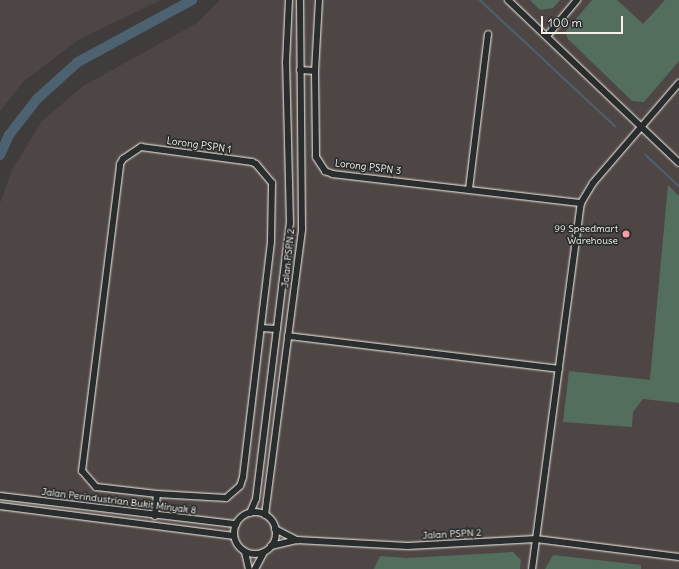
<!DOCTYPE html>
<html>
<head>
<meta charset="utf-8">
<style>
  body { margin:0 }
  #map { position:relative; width:679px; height:569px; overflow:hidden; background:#3f3c3b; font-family:Delius,sans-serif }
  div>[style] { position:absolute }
  .built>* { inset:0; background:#4e4644 }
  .green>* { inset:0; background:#546e5d }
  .stream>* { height:1.5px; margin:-0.75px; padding:0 0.75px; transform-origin:0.75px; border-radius:0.75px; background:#4d6270 }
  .river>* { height:10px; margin:-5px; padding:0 5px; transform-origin:5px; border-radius:5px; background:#4d6270 }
  .roads { filter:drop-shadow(0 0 1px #f4f1e8) drop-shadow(0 0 1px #f4f1e8) }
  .minor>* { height:6px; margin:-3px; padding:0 3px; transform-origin:3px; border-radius:3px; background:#2a2d2e }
  .minor>.ring { margin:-3px; padding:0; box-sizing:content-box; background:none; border:6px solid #2a2d2e; border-radius:50% }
  .dots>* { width:11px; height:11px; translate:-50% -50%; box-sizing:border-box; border:2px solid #2a2d2e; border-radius:50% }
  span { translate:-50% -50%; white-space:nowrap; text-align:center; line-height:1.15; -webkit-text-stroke:3.5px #2a2d2e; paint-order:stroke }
  .street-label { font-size:10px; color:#f4f1e8 }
  .poi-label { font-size:10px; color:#f4f1e8 }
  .right { translate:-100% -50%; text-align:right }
  .scale { position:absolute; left:541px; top:16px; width:82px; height:18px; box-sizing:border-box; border:2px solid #f4f1e8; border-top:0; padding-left:5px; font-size:12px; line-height:14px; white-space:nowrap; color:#f4f1e8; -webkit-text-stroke:3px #2a2d2e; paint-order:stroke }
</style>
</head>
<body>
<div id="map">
  <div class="built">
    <i style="clip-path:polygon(0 0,161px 0,78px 40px,23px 82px,0 111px)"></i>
    <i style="clip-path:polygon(220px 0,679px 0,679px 569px,0 569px,0 203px,12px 170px,42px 121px,83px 86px,197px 23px)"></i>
  </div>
  <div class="green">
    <i style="clip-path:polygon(530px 0,560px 0,553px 8px,540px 10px)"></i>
    <i style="clip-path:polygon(592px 0,617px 0,643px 24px,665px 0,679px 0,679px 61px,644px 102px,632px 101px,568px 39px,565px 32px)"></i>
    <i style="clip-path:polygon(668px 185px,679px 196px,679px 403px,643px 399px,633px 412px,632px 427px,563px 422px,569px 371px,650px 380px)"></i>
    <i style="clip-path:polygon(513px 552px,521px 560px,520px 569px,374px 569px,380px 556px,407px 558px)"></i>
    <i style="clip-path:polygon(553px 555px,641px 565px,641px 569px,545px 569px)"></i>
  </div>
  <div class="stream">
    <i style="left:480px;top:0;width:185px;rotate:43deg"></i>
    <i style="left:646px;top:155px;width:45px;rotate:43.2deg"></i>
  </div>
  <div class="river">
    <i style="left:0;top:155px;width:22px;rotate:-66deg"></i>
    <i style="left:9px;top:135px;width:46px;rotate:-52.1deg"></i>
    <i style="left:37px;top:99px;width:55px;rotate:-42.1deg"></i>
    <i style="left:78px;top:62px;width:130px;rotate:-28.5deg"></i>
  </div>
  <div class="roads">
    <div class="minor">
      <i style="left:319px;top:0;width:71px;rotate:93.2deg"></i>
      <i style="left:315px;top:71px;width:86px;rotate:89.3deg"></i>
      <i style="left:316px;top:157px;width:17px;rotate:57deg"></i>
      <i style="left:325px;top:171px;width:9px;rotate:21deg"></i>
      <i style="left:333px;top:174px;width:250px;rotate:6.7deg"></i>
      <i style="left:508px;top:0;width:236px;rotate:43.6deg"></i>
      <i style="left:547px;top:36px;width:47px;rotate:-50.2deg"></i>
      <i style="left:300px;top:70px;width:15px;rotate:4deg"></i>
      <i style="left:141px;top:147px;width:112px;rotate:7.7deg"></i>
      <i style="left:252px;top:162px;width:4px;rotate:27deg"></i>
      <i style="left:256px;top:164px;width:25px;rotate:50deg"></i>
      <i style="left:272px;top:183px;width:59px;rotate:91deg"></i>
      <i style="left:271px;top:242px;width:237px;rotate:96.8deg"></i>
      <i style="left:243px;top:477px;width:9px;rotate:108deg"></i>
      <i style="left:240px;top:486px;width:18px;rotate:139deg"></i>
      <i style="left:226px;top:498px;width:69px;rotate:-176.7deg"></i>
      <i style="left:157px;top:494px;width:61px;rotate:-173.5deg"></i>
      <i style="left:96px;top:487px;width:21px;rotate:-131deg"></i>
      <i style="left:82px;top:471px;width:309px;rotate:-82.9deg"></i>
      <i style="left:120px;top:164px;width:6px;rotate:-59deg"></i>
      <i style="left:123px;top:159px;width:22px;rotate:-34deg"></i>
      <i style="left:469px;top:189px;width:156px;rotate:-83deg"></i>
      <i style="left:261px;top:328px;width:16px;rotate:4deg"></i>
      <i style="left:288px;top:336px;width:273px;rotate:6.9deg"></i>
      <i style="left:0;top:496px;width:238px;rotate:6.8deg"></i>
      <i style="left:0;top:506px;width:236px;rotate:7.3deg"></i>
      <i class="ring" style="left:234px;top:512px;width:36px;height:36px"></i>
      <i style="left:250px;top:513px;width:15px;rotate:-67deg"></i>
      <i style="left:256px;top:499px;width:278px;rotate:-83deg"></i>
      <i style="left:290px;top:223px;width:160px;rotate:-91.4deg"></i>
      <i style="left:286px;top:63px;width:63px;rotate:-87.3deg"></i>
      <i style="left:265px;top:515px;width:288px;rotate:-82.6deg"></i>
      <i style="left:302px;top:229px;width:229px;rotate:-90.5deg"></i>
      <i style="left:155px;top:516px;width:22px;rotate:-85deg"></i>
      <i style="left:275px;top:529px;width:25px;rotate:27deg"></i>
      <i style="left:271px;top:546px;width:27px;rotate:-13deg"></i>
      <i style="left:297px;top:540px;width:111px;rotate:3.1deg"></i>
      <i style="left:408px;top:546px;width:128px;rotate:-3.1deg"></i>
      <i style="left:536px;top:539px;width:144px;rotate:7.2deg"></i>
      <i style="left:245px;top:552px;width:17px;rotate:77deg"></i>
      <i style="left:255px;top:569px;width:19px;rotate:-62deg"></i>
      <i style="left:532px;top:569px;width:369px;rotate:-82.4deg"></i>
      <i style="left:581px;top:203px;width:23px;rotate:-59deg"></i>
      <i style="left:593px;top:183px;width:132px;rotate:-49.3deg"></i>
    </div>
  </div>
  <div class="dots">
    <i style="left:626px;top:234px;background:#ff9aa2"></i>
  </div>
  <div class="street-label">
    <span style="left:199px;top:145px;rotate:8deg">Lorong PSPN 1</span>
    <span style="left:368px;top:167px;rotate:7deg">Lorong PSPN 3</span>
    <span style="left:288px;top:258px;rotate:-84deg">Jalan PSPN 2</span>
    <span style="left:119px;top:501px;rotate:7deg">Jalan Perindustrian Bukit Minyak 8</span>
    <span style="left:452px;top:534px;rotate:-3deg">Jalan PSPN 2</span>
  </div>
  <div class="poi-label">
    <span class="right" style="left:618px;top:234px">99 Speedmart<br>Warehouse</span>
  </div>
  <div class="scale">100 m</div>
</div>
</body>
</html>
